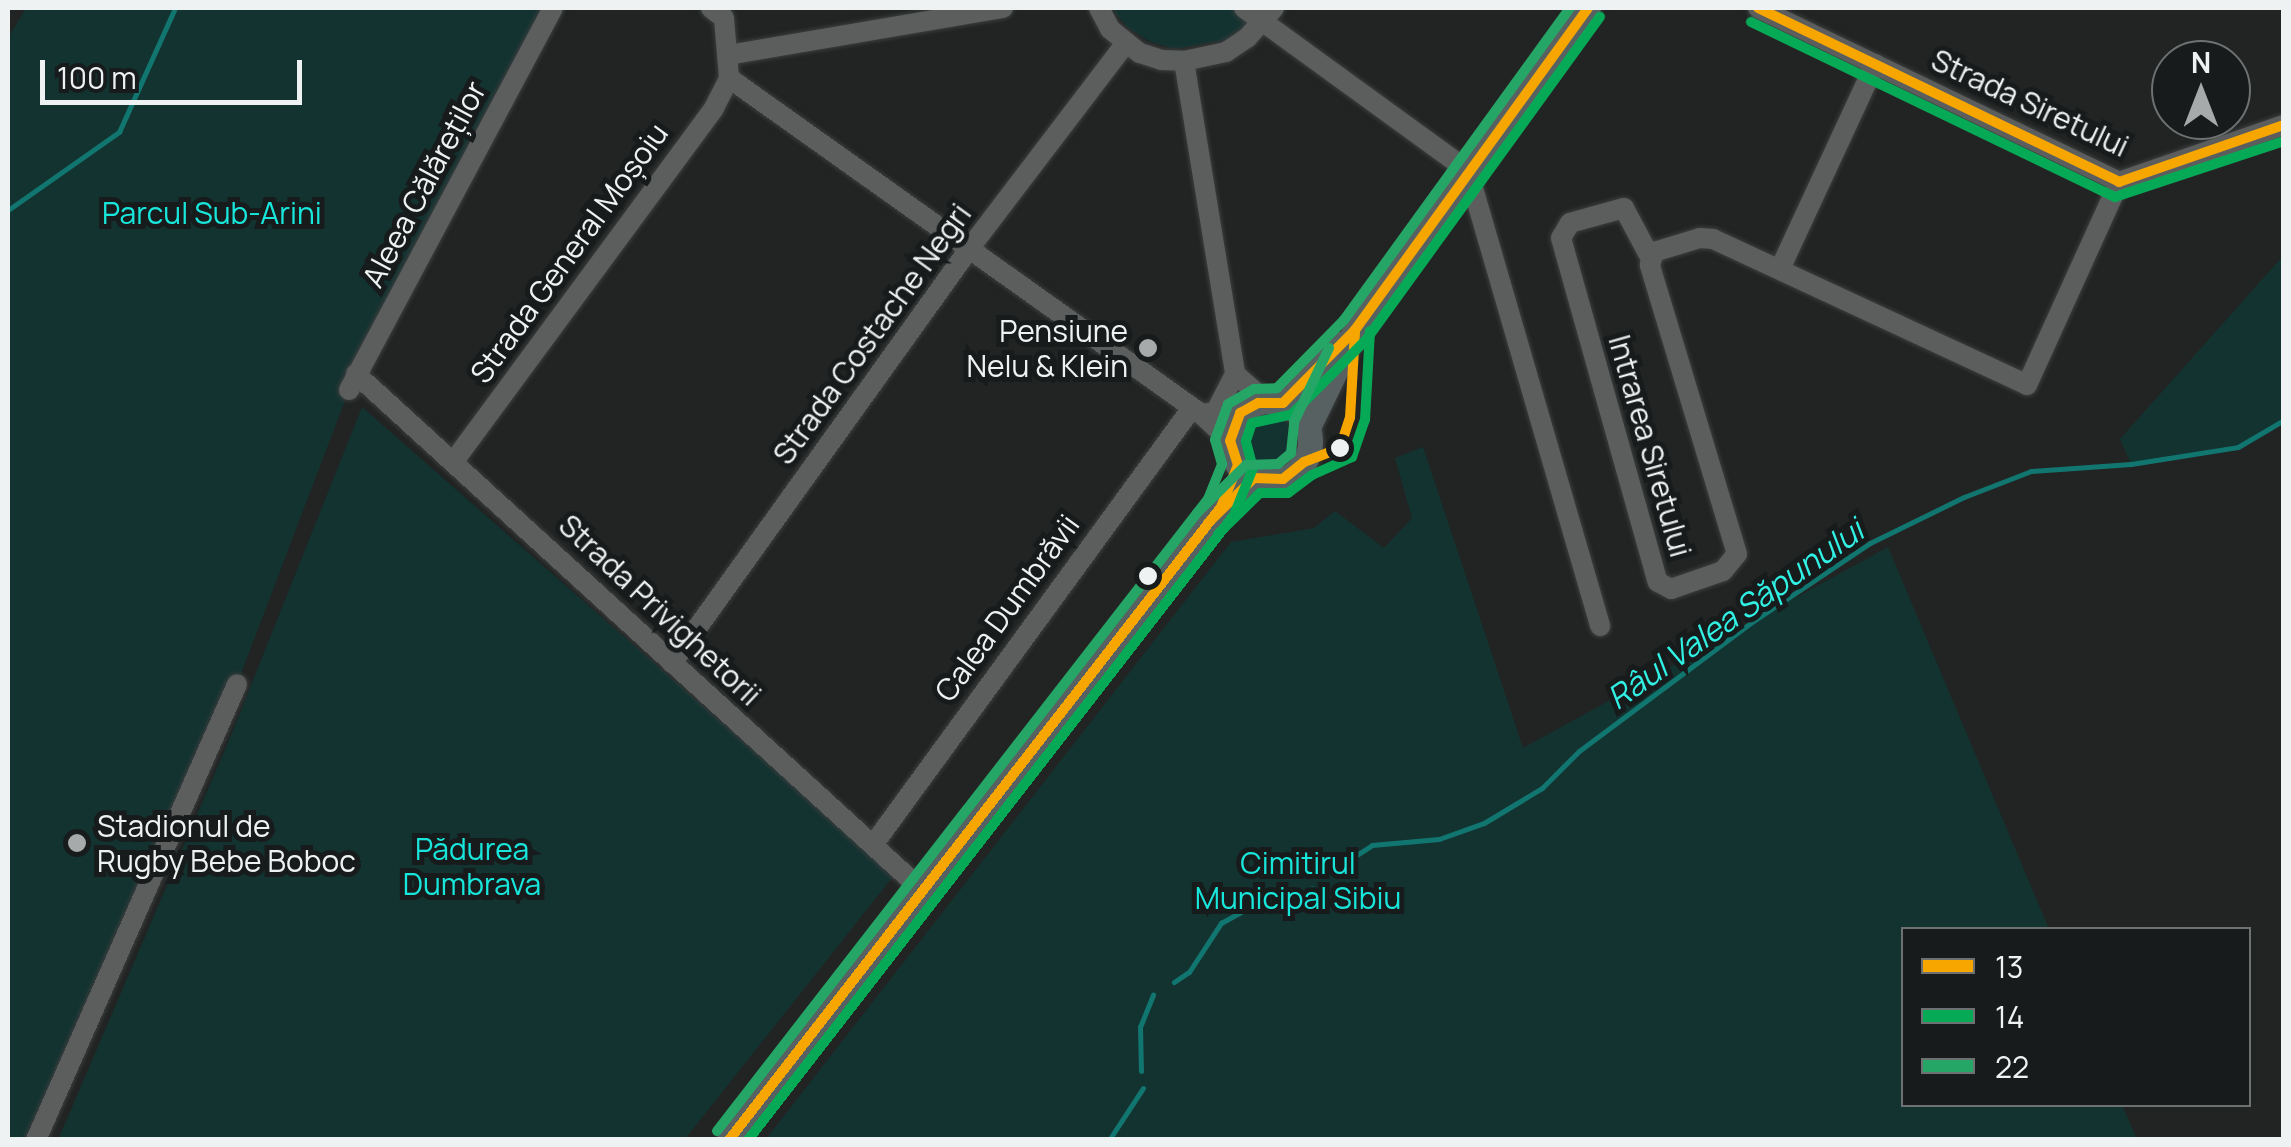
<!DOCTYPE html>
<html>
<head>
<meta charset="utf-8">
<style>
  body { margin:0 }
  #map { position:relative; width:2291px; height:1147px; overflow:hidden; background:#212423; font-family:Manrope,sans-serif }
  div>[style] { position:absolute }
  .green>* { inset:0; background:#133331 }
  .round { border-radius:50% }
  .stream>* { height:5px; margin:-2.5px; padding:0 2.5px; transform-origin:2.5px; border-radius:2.5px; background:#127670 }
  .roads { filter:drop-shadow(0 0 2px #3c3e3e) drop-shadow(0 0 2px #3c3e3e) }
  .minor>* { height:20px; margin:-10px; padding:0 10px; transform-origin:10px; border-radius:10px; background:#5c5e5e }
  .major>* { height:25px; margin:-12.5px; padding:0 12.5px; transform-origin:12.5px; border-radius:12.5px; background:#586161 }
  .major>.ring { margin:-12.5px; padding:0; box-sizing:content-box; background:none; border:25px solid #586161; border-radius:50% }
  .bus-1>* { height:10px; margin:-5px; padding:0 5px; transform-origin:5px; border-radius:5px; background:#f7a600 }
  .bus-2>* { height:10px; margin:-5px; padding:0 5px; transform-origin:5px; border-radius:5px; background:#06aa56 }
  .bus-3>* { height:10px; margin:-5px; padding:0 5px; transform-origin:5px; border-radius:5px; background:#26a666 }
  .dots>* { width:28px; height:28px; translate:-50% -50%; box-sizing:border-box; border:5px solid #171b1b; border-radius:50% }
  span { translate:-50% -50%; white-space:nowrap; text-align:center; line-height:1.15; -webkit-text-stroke:10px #171b1b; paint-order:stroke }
  .street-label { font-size:30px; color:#eff2f2 }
  .park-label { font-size:30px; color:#19e6db }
  .poi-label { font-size:30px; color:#eff2f2 }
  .right { translate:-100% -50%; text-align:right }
  .left { translate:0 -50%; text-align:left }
  .water-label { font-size:32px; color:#31f0e4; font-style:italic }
  .frame { position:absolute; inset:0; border:10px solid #eff2f2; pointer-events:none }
  .legend { position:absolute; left:1901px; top:927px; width:350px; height:180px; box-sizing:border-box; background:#171b1b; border:2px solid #6d7171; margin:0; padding:12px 18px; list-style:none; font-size:30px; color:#eff2f2 }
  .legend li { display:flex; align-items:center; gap:20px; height:50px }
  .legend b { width:50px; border:2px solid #6d7171 }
  .north { position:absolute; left:2151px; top:40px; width:100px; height:100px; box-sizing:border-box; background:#171b1b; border:2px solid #6d7171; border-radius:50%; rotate:0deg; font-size:28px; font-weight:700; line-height:40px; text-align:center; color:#eff2f2 }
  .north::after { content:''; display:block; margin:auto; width:35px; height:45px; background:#a7aaaa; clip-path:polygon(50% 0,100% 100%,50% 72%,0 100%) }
  .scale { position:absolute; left:40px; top:60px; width:262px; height:45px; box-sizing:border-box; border:5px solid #eff2f2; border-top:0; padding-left:12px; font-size:30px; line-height:35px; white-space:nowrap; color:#eff2f2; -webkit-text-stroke:8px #171b1b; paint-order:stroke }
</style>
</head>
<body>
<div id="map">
  <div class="green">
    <i style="clip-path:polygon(26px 8px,553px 8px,349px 390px,237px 684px,36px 1139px,8px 1140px,8px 38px)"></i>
    <i style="clip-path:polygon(1111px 8px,1233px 8px,1252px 21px,1225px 40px,1175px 49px,1151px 42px,1128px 28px)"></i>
    <i style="clip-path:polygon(2283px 256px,2283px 420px,2238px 447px,2131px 464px,2120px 439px)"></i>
    <i style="clip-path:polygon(362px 407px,895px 874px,685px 1139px,58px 1140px,232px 733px)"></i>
    <i class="round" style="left:1245px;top:416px;width:50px;height:50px"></i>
    <i style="clip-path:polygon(1423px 447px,1523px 748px,1888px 547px,2049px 929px,1904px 930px,1904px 1104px,2122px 1105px,2137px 1139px,766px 1139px,1231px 542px,1314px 528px,1335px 511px,1384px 548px,1412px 518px,1395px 458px)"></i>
  </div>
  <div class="stream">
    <i style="left:8px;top:210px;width:136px;rotate:-35.1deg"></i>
    <i style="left:119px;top:132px;width:136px;rotate:-65.7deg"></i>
    <i style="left:1349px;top:860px;width:27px;rotate:-33deg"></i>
    <i style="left:1372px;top:845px;width:67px;rotate:-5.1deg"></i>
    <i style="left:1439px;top:839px;width:48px;rotate:-19.6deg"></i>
    <i style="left:1484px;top:823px;width:68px;rotate:-31.1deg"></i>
    <i style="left:1542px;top:788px;width:52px;rotate:-45deg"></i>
    <i style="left:1579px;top:751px;width:219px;rotate:-36.7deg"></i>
    <i style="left:1755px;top:620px;width:138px;rotate:-33.8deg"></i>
    <i style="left:1870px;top:543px;width:105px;rotate:-26.1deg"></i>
    <i style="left:1964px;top:497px;width:72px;rotate:-21.2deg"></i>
    <i style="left:2031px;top:471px;width:100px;rotate:-4deg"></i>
    <i style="left:2131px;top:464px;width:108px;rotate:-9deg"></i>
    <i style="left:2238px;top:447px;width:53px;rotate:-30.4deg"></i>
    <i style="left:1174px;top:982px;width:18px;rotate:-34deg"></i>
    <i style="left:1189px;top:972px;width:59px;rotate:-56.9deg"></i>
    <i style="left:1221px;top:923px;width:35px;rotate:-29deg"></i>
    <i style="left:1252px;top:906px;width:33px;rotate:-7deg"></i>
    <i style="left:1285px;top:902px;width:30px;rotate:-27deg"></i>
    <i style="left:1141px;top:1071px;width:44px;rotate:-91.3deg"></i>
    <i style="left:1140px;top:1027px;width:35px;rotate:-68deg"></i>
    <i style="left:1109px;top:1140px;width:62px;rotate:-56.8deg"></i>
  </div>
  <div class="roads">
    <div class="minor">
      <i style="left:711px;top:8px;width:16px;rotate:38deg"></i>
      <i style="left:724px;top:18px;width:60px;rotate:85.2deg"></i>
      <i style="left:729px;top:78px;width:578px;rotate:35.42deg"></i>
      <i style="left:1200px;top:413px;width:41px;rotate:43deg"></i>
      <i style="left:1099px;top:8px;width:24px;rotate:62deg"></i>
      <i style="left:1110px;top:29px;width:38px;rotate:39deg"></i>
      <i style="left:1140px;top:53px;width:22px;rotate:18deg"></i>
      <i style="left:1161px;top:60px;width:23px;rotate:2deg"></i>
      <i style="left:1184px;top:61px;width:43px;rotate:-12.1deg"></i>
      <i style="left:1226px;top:52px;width:25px;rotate:-34deg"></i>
      <i style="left:1247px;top:38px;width:40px;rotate:-48deg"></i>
      <i style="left:1244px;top:8px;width:277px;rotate:36deg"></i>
      <i style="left:1468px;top:171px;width:474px;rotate:73.8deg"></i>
      <i style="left:1758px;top:8px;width:401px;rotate:25.7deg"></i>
      <i style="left:2119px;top:182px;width:175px;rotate:-19.1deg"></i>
      <i style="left:728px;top:55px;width:279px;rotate:-9.7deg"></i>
      <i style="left:1184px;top:61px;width:317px;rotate:80.7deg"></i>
      <i style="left:1235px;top:374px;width:44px;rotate:117.1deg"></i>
      <i style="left:1650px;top:257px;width:55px;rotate:-118deg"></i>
      <i style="left:1624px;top:208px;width:56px;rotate:164.5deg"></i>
      <i style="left:1570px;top:223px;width:17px;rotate:121deg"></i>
      <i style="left:1561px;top:238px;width:357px;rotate:74.3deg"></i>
      <i style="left:1658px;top:582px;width:15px;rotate:28deg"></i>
      <i style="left:1671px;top:589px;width:55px;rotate:-19.1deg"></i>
      <i style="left:1723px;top:571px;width:22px;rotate:-51deg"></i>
      <i style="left:1737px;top:554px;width:302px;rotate:-106.8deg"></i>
      <i style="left:1650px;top:265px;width:14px;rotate:-73deg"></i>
      <i style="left:1654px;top:252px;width:48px;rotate:-16.9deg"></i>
      <i style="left:1700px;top:238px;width:13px;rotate:4deg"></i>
      <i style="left:1713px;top:239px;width:346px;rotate:24.9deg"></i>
      <i style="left:2027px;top:385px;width:223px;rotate:-65.6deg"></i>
      <i style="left:1780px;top:269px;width:226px;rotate:-65.1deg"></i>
      <i style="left:356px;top:374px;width:767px;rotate:42.36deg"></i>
      <i style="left:1235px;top:374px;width:41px;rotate:41.1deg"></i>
      <i style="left:349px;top:390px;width:433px;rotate:-61.9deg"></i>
      <i style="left:1207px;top:413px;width:33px"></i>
      <i style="left:454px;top:461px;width:438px;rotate:-53.6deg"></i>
      <i style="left:714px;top:108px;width:34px;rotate:-63deg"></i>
      <i style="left:672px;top:663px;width:510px;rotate:-54.34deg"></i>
      <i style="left:969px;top:249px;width:258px;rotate:-52.7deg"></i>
      <i style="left:873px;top:845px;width:541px;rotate:-53.87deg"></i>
      <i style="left:36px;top:1140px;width:498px;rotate:-66.2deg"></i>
    </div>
    <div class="major">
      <i class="ring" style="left:1230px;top:401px;width:55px;height:55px"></i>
      <i style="left:1283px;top:403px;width:83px;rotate:-45.5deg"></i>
      <i style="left:1308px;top:427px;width:108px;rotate:-64.1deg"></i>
      <i style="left:1355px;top:330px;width:397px;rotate:-54.1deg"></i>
      <i style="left:729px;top:1140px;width:802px;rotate:-52.14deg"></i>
      <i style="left:1221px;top:507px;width:44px;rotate:-41.3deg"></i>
    </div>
  </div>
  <div class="bus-1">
    <i style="left:1758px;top:8px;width:401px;rotate:25.7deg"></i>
    <i style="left:2119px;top:182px;width:175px;rotate:-19.1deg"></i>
    <i style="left:1208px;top:523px;width:64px;rotate:-44.4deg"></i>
    <i style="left:1254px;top:478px;width:29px;rotate:2deg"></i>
    <i style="left:1283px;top:479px;width:27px;rotate:-39deg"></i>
    <i style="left:1304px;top:462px;width:39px;rotate:-21deg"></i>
    <i style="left:1340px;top:448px;width:32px;rotate:-72deg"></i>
    <i style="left:1350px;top:418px;width:88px;rotate:-86.7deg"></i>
    <i style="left:729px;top:1140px;width:802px;rotate:-52.14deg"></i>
    <i style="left:1221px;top:507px;width:45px;rotate:-68deg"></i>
    <i style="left:1238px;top:465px;width:25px;rotate:-108deg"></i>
    <i style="left:1230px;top:441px;width:30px;rotate:-70deg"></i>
    <i style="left:1240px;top:413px;width:21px;rotate:-29deg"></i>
    <i style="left:1258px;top:403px;width:25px"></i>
    <i style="left:1283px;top:403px;width:103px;rotate:-45.4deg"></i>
    <i style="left:1355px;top:330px;width:397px;rotate:-54.1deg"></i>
  </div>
  <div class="bus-2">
    <i style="left:1751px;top:22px;width:404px;rotate:25.7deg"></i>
    <i style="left:2115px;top:197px;width:178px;rotate:-18.3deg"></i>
    <i style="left:1218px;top:534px;width:59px;rotate:-44.3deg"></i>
    <i style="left:1260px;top:493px;width:28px"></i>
    <i style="left:1288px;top:493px;width:30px;rotate:-37deg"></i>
    <i style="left:1312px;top:475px;width:44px;rotate:-24.2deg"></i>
    <i style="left:1352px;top:457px;width:39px;rotate:-71deg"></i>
    <i style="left:1365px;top:420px;width:89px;rotate:-86.8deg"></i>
    <i style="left:748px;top:1140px;width:792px;rotate:-52.13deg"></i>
    <i style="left:1234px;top:515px;width:51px;rotate:-68deg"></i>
    <i style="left:1253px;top:468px;width:28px;rotate:-105deg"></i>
    <i style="left:1246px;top:441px;width:19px;rotate:-72deg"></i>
    <i style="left:1252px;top:423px;width:40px;rotate:-12deg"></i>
    <i style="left:1291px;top:415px;width:106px;rotate:-45deg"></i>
    <i style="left:1366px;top:340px;width:399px;rotate:-54.1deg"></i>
  </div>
  <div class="bus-3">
    <i style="left:1197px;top:513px;width:69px;rotate:-44.4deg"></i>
    <i style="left:1246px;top:465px;width:32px;rotate:-2deg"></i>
    <i style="left:1278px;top:464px;width:17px;rotate:-40deg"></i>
    <i style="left:1291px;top:453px;width:31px;rotate:-84deg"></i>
    <i style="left:1294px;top:422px;width:82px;rotate:-64.7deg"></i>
    <i style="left:717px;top:1131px;width:800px;rotate:-52.16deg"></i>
    <i style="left:1208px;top:499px;width:38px;rotate:-68deg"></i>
    <i style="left:1222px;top:464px;width:25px;rotate:-106deg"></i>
    <i style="left:1215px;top:440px;width:38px;rotate:-70deg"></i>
    <i style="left:1228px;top:404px;width:30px;rotate:-30deg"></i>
    <i style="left:1254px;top:389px;width:23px;rotate:-2deg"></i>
    <i style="left:1277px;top:388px;width:95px;rotate:-45.4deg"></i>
    <i style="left:1344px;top:320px;width:385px;rotate:-54.1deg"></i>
  </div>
  <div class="dots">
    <i style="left:1148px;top:348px;background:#a7aaaa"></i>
    <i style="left:1340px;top:448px;background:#eff2f2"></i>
    <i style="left:1148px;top:576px;background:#eff2f2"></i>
    <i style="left:77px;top:843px;background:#a7aaaa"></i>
  </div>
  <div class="street-label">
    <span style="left:2030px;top:103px;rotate:25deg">Strada Siretului</span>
    <span style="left:424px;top:184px;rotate:-62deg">Aleea Călăreților</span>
    <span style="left:569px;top:253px;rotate:-54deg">Strada General Moșoiu</span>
    <span style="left:872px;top:334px;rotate:-54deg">Strada Costache Negri</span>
    <span style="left:1650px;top:446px;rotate:74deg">Intrarea Siretului</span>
    <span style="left:1007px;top:608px;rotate:-54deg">Calea Dumbrăvii</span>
    <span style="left:660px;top:610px;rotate:43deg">Strada Privighetorii</span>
  </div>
  <div class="park-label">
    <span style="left:212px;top:213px">Parcul Sub-Arini</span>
    <span style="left:472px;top:866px">Pădurea<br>Dumbrava</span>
    <span style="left:1298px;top:880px">Cimitirul<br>Municipal Sibiu</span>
  </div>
  <div class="poi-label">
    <span class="right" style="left:1128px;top:348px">Pensiune<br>Nelu &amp; Klein</span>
    <span class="left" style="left:97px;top:843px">Stadionul de<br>Rugby Bebe Boboc</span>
  </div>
  <div class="water-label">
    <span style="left:1735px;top:614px;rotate:-35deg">Râul Valea Săpunului</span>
  </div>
  <div class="frame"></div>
  <ul class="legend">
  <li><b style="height:12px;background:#f7a600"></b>13</li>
  <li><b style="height:12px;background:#06aa56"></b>14</li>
  <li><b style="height:12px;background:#26a666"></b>22</li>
  </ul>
  <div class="north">N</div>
  <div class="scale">100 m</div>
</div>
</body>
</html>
